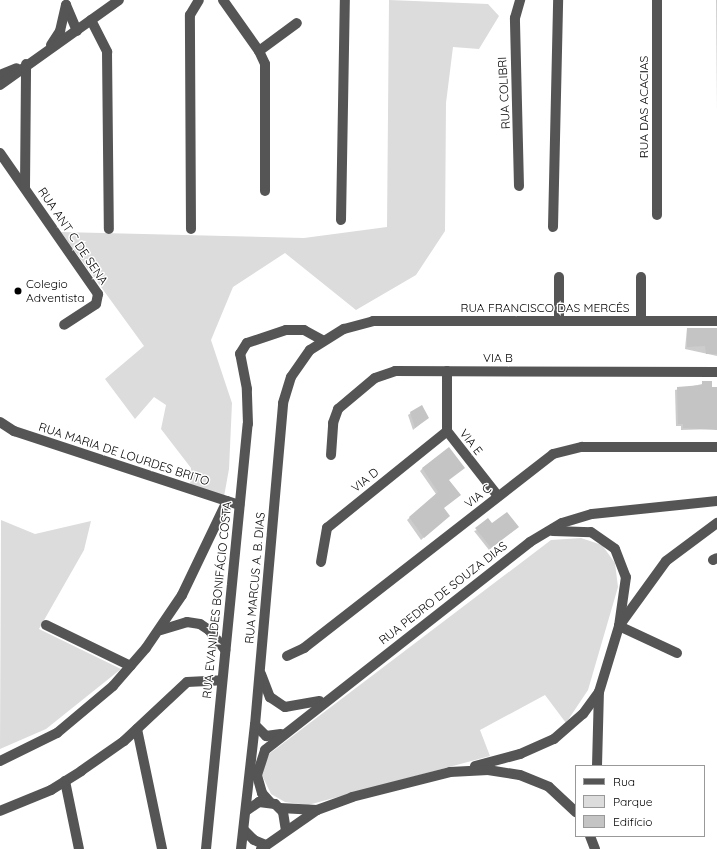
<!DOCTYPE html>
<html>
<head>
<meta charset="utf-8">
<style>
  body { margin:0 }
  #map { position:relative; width:717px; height:849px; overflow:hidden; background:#fff; font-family:Quicksand,sans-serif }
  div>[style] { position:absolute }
  .green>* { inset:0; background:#dcdcdc }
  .shadow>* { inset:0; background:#0003 }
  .building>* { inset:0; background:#c4c4c4 }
  .minor>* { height:10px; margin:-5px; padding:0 5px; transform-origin:5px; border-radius:5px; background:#555 }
  .dots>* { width:11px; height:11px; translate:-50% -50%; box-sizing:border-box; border:2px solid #fff; border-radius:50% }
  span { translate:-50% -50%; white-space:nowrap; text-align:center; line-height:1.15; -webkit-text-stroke:3px #fff; paint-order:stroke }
  .street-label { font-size:12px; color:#000 }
  .poi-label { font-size:12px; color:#000 }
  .left { translate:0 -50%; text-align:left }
  .legend { position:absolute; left:575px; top:765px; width:130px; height:72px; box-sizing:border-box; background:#fff; border:1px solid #999; margin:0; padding:5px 7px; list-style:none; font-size:12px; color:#000 }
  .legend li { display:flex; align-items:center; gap:8px; height:20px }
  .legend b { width:20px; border:1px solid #999 }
</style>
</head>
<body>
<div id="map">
  <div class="green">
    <i style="clip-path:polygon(389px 0,488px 4px,499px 16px,479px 49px,453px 47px,446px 103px,445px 231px,416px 275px,356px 310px,285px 253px,233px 287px,211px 340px,232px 403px,229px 469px,223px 502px,190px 487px,191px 468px,161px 429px,166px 405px,154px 397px,135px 419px,105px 379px,144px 346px,61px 232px,304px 238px,387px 227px)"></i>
    <i style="clip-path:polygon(1px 520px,35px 534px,91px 521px,84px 550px,39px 629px,121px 669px,46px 729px,0 749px)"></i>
    <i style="clip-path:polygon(581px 538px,602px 545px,615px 563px,618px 587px,588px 690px,566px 723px,545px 695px,480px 730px,490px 756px,308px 805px,285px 802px,271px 794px,261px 773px,269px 754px,551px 540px)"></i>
  </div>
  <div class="shadow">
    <i style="clip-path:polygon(716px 0,717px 0,717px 112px)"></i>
    <i style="clip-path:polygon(687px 328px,717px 329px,717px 356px,685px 349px)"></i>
    <i style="clip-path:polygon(711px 382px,717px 429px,681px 430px,681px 426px,676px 426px,675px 390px)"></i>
    <i style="clip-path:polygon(411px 413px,425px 420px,413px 430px,408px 415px)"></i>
    <i style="clip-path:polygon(423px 468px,448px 480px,443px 508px,446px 518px,421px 540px,407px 520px,436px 494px,420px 471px)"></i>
    <i style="clip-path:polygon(492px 525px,515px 529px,489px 550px,474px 531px)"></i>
  </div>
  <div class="building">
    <i style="clip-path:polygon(687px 328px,717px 328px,717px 354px,706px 354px,705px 346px,687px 347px)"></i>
    <i style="clip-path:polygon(702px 381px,712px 381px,712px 387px,717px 387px,717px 430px,683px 428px,683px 424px,678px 424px,677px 387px,702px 385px)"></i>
    <i style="clip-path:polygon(422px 405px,429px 418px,415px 428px,410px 412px)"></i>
    <i style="clip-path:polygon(449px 447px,465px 468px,449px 480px,461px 495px,444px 508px,450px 516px,424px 538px,409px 517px,438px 492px,422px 468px)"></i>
    <i style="clip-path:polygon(507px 512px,519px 527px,491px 548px,475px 528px,488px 518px,492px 523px)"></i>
  </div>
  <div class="minor">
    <i style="left:223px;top:0;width:62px;rotate:54.8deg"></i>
    <i style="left:259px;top:51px;width:47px;rotate:-36.4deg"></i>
    <i style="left:657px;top:0;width:215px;rotate:90deg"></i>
    <i style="left:66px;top:5px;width:28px;rotate:67deg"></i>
    <i style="left:91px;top:20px;width:36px;rotate:63deg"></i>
    <i style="left:107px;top:52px;width:177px;rotate:89.4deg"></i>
    <i style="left:51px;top:45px;width:17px;rotate:-57deg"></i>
    <i style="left:60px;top:31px;width:27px;rotate:-77deg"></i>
    <i style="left:259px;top:51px;width:14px;rotate:65deg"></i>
    <i style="left:265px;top:64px;width:127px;rotate:90deg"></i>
    <i style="left:0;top:75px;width:18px;rotate:-22deg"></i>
    <i style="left:0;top:85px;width:146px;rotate:-35.5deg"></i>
    <i style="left:0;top:153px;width:172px;rotate:55.2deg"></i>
    <i style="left:98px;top:294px;width:10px;rotate:101deg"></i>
    <i style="left:96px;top:304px;width:38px;rotate:147deg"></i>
    <i style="left:519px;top:186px;width:168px;rotate:-91.4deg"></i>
    <i style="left:515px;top:18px;width:19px;rotate:-74deg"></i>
    <i style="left:25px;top:188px;width:124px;rotate:-89.5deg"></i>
    <i style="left:341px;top:220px;width:220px;rotate:-89deg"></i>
    <i style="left:553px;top:227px;width:227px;rotate:-88.7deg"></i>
    <i style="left:191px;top:229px;width:214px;rotate:-90.3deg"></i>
    <i style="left:190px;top:15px;width:17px;rotate:-59deg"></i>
    <i style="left:559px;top:321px;width:44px;rotate:-90deg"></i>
    <i style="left:641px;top:321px;width:44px;rotate:-90deg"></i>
    <i style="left:447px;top:371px;width:60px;rotate:90deg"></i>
    <i style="left:447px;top:431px;width:83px;rotate:51.9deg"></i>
    <i style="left:0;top:422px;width:17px;rotate:33deg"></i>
    <i style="left:14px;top:431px;width:224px;rotate:18.2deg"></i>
    <i style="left:331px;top:455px;width:32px;rotate:-86deg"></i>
    <i style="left:333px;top:423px;width:15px;rotate:-70deg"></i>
    <i style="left:338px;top:409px;width:48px;rotate:-40deg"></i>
    <i style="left:375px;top:378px;width:21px;rotate:-19deg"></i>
    <i style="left:395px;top:371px;width:322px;rotate:0.2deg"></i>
    <i style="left:553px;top:531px;width:38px;rotate:2deg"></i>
    <i style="left:591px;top:532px;width:29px;rotate:35deg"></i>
    <i style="left:615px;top:549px;width:30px;rotate:69deg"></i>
    <i style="left:626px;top:577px;width:49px;rotate:98.1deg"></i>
    <i style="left:619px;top:626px;width:64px;rotate:25deg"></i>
    <i style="left:713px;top:560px;width:4px;rotate:-27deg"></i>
    <i style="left:321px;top:562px;width:35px;rotate:-80deg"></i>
    <i style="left:327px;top:528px;width:154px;rotate:-38.9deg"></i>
    <i style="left:46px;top:625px;width:94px;rotate:25.8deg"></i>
    <i style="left:161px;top:630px;width:27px;rotate:-17deg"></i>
    <i style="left:187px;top:622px;width:13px;rotate:9deg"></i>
    <i style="left:200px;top:624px;width:11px;rotate:34deg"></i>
    <i style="left:209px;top:630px;width:26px;rotate:51deg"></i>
    <i style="left:287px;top:656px;width:19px;rotate:-25deg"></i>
    <i style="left:304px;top:648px;width:316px;rotate:-37.9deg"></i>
    <i style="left:553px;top:454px;width:30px;rotate:-14deg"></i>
    <i style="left:582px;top:447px;width:135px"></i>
    <i style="left:261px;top:674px;width:25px;rotate:69deg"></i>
    <i style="left:270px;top:697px;width:18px;rotate:34deg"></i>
    <i style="left:285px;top:707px;width:35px;rotate:-10deg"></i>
    <i style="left:255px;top:725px;width:16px;rotate:45deg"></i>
    <i style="left:266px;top:736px;width:15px;rotate:-8deg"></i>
    <i style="left:137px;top:729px;width:123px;rotate:78.2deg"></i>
    <i style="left:0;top:761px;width:64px;rotate:-26.2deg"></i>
    <i style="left:57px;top:733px;width:73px;rotate:-40deg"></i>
    <i style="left:113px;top:686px;width:50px;rotate:-49deg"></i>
    <i style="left:146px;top:648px;width:64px;rotate:-55.8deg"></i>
    <i style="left:182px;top:595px;width:104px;rotate:-64.4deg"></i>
    <i style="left:227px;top:501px;width:13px;rotate:18deg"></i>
    <i style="left:475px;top:766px;width:47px;rotate:-14.9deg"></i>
    <i style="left:520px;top:754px;width:37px;rotate:-24deg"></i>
    <i style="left:554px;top:739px;width:38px;rotate:-41deg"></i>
    <i style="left:583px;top:714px;width:27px;rotate:-54deg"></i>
    <i style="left:597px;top:766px;width:74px;rotate:-88.5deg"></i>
    <i style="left:599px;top:692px;width:69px;rotate:-73.1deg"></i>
    <i style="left:619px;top:626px;width:80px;rotate:-54.1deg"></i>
    <i style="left:666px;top:561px;width:64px;rotate:-36.7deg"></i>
    <i style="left:65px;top:781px;width:69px;rotate:78.4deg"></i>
    <i style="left:270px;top:802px;width:12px;rotate:-132deg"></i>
    <i style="left:262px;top:793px;width:19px;rotate:-106deg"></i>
    <i style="left:257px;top:775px;width:26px;rotate:-72deg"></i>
    <i style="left:265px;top:750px;width:337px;rotate:-38.1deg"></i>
    <i style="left:530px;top:542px;width:37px;rotate:-31deg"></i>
    <i style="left:562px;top:523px;width:31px;rotate:-17deg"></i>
    <i style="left:592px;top:514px;width:126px;rotate:-5.9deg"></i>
    <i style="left:280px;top:808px;width:37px;rotate:3deg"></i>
    <i style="left:0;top:811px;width:55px;rotate:-22.4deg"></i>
    <i style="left:51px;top:790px;width:36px;rotate:-32deg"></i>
    <i style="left:81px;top:771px;width:52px;rotate:-34.9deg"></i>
    <i style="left:124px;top:741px;width:86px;rotate:-43.1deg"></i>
    <i style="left:187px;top:682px;width:35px;rotate:-3deg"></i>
    <i style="left:246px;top:811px;width:16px;rotate:-35deg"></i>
    <i style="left:259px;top:802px;width:16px;rotate:7deg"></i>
    <i style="left:275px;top:804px;width:11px;rotate:45deg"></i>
    <i style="left:283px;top:812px;width:18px;rotate:81deg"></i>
    <i style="left:244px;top:830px;width:14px;rotate:45deg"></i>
    <i style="left:254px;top:840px;width:13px;rotate:23deg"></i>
    <i style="left:590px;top:836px;width:14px;rotate:69deg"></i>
    <i style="left:206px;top:849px;width:427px;rotate:-84.4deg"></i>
    <i style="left:248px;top:424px;width:35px;rotate:-92deg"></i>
    <i style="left:247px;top:389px;width:36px;rotate:-101deg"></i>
    <i style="left:240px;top:354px;width:13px;rotate:-58deg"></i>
    <i style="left:247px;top:343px;width:41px;rotate:-18.4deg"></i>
    <i style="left:286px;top:330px;width:18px"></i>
    <i style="left:304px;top:330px;width:21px;rotate:29deg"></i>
    <i style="left:241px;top:849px;width:125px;rotate:-83.6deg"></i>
    <i style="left:255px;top:725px;width:323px;rotate:-85deg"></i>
    <i style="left:283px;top:403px;width:27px;rotate:-73deg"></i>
    <i style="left:291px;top:377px;width:33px;rotate:-55deg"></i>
    <i style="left:310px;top:350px;width:40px;rotate:-32deg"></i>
    <i style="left:344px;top:329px;width:30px;rotate:-15deg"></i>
    <i style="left:373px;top:321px;width:344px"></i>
    <i style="left:261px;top:849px;width:68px;rotate:-34.9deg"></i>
    <i style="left:317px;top:810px;width:37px;rotate:-20deg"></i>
    <i style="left:352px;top:797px;width:101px;rotate:-14.3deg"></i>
    <i style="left:450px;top:772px;width:38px;rotate:-3deg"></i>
    <i style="left:488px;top:770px;width:32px;rotate:9deg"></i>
    <i style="left:520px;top:775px;width:31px;rotate:22deg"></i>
    <i style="left:549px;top:787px;width:37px;rotate:43deg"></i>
  </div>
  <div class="dots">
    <i style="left:18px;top:291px;background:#000"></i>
  </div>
  <div class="street-label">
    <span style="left:504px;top:93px;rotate:-93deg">RUA COLIBRI</span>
    <span style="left:644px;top:107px;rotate:-90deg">RUA DAS ACACIAS</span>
    <span style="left:73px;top:236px;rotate:56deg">RUA ANT C DE SENA</span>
    <span style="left:545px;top:308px">RUA FRANCISCO DAS MERCÊS</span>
    <span style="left:498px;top:358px">VIA B</span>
    <span style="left:471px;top:442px;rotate:52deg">VIA E</span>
    <span style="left:124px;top:454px;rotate:18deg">RUA MARIA DE LOURDES BRITO</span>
    <span style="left:365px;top:480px;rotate:-38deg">VIA D</span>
    <span style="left:478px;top:496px;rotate:-38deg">VIA C</span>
    <span style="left:255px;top:578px;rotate:-85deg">RUA MARCUS A. B. DIAS</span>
    <span style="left:443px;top:593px;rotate:-38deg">RUA PEDRO DE SOUZA DIAS</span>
    <span style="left:217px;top:600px;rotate:-84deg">RUA EVANILDES BONIFÁCIO COSTA</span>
  </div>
  <div class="poi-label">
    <span class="left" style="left:26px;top:291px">Colegio<br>Adventista</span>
  </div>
  <ul class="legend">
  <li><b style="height:5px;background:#555"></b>Rua</li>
  <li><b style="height:11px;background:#dcdcdc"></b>Parque</li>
  <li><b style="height:11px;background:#c4c4c4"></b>Edifício</li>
  </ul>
</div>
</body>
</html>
